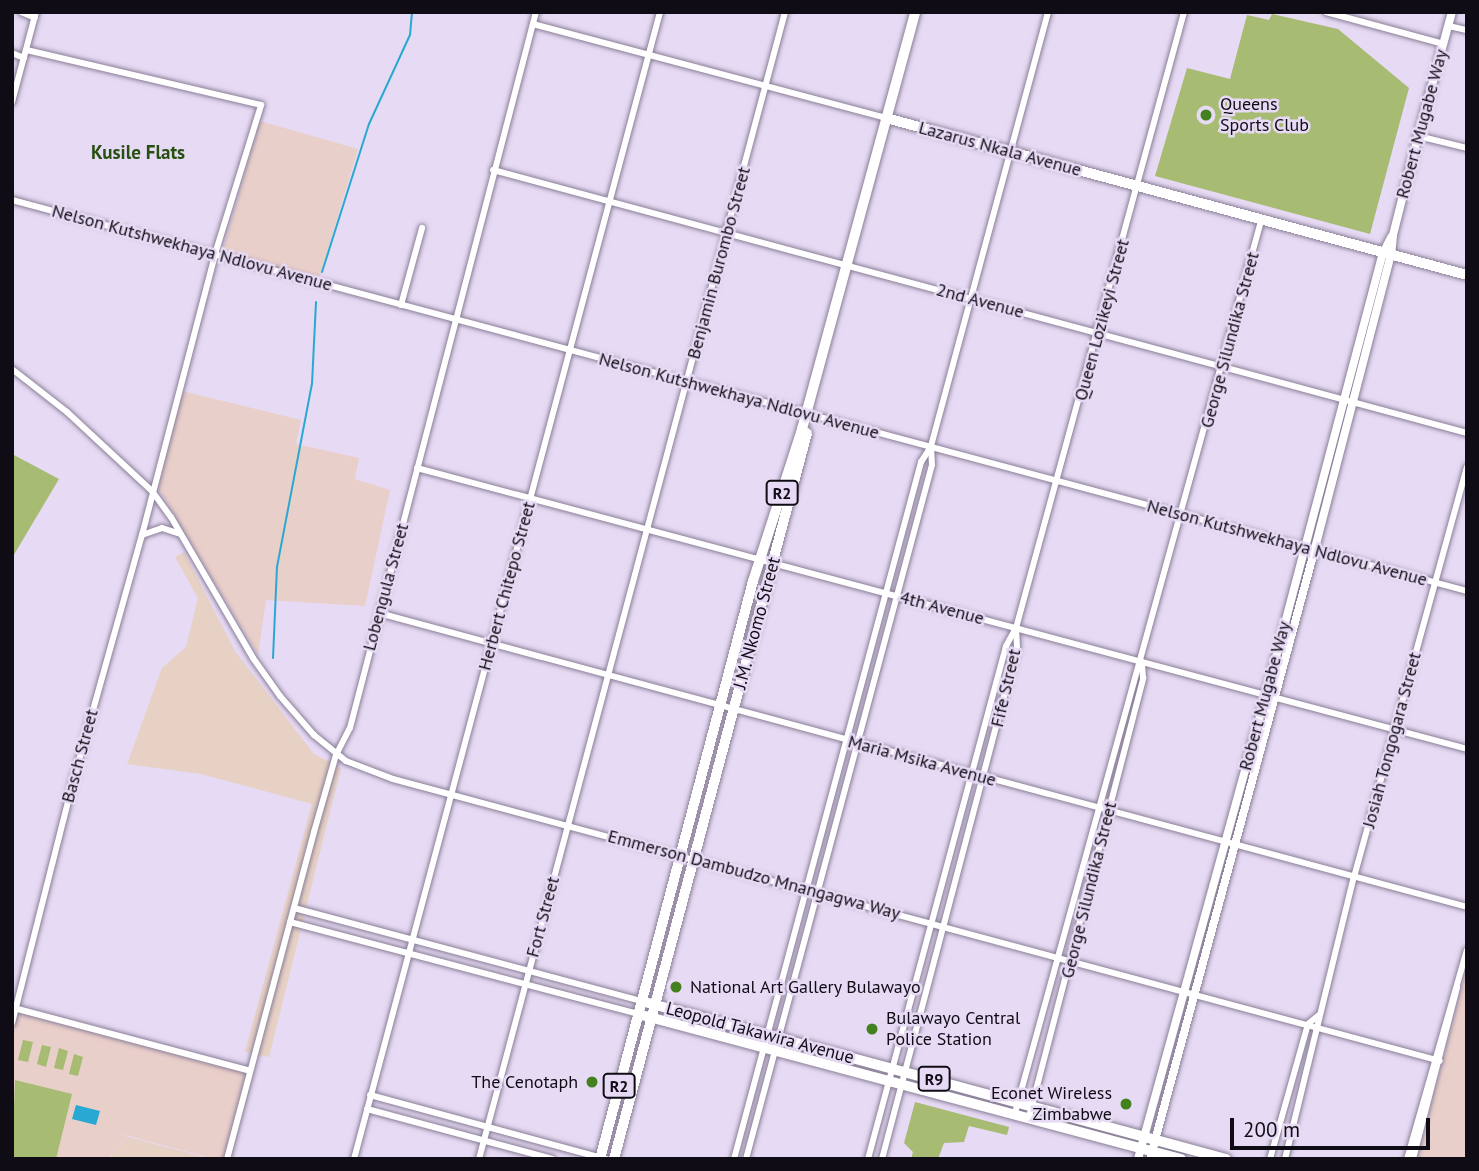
<!DOCTYPE html>
<html>
<head>
<meta charset="utf-8">
<style>
  body { margin:0 }
  #map { position:relative; width:1479px; height:1171px; overflow:hidden; background:#e6daf4; font-family:"PT Sans",sans-serif }
  div>[style] { position:absolute }
  .commercial>* { inset:0; background:#e7d1c5 }
  .education>* { inset:0; background:#e9cfca }
  .green>* { inset:0; background:#a7bb72 }
  .water>* { inset:0; background:#29a9d2 }
  .stream>* { height:2px; margin:-1px; padding:0 1px; transform-origin:1px; border-radius:1px; background:#29a9d2 }
  .roads { filter:drop-shadow(0 0 2px #8a7f97) drop-shadow(0 0 2px #8a7f97) }
  .minor>* { height:6px; margin:-3px; padding:0 3px; transform-origin:3px; border-radius:3px; background:#fff }
  .major>* { height:8px; margin:-4px; padding:0 4px; transform-origin:4px; border-radius:4px; background:#fff }
  .highway>* { height:10px; margin:-5px; padding:0 5px; transform-origin:5px; border-radius:5px; background:#fff }
  .dots>* { width:19px; height:19px; translate:-50% -50%; box-sizing:border-box; border:4px solid #e6daf4; border-radius:50% }
  span { translate:-50% -50%; white-space:nowrap; text-align:center; line-height:1.15; -webkit-text-stroke:5px #e6daf4; paint-order:stroke }
  .shield-label span { padding:2px 5px; background:#e6daf4; border:2px solid; border-radius:5px; -webkit-text-stroke-width:0 }
  .shield-label { font-size:16px; color:#100c15; font-weight:700 }
  .poi-label { font-size:18px; color:#100c15 }
  .left { translate:0 -50%; text-align:left }
  .right { translate:-100% -50%; text-align:right }
  .street-label { font-size:18px; color:#100c15 }
  .neighbourhood-label { font-size:19px; color:#284f12; font-weight:700 }
  .frame { position:absolute; inset:0; border:14px solid #100c15; pointer-events:none }
  .scale { position:absolute; left:1230px; top:1118px; width:200px; height:32px; box-sizing:border-box; border:4px solid #100c15; border-top:0; padding-left:9px; font-size:21px; line-height:24px; white-space:nowrap; color:#100c15; -webkit-text-stroke:5px #e6daf4; paint-order:stroke }
</style>
</head>
<body>
<div id="map">
  <div class="commercial">
    <i style="clip-path:polygon(184px 552px,235px 651px,314px 754px,341px 768px,269px 1057px,245px 1052px,312px 804px,201px 774px,127px 764px,162px 668px,186px 647px,198px 598px,175px 557px)"></i>
    <i style="clip-path:polygon(125px 1136px,211px 1159px,111px 1159px,114px 1146px,121px 1148px)"></i>
  </div>
  <div class="education">
    <i style="clip-path:polygon(260px 121px,358px 149px,319px 279px,222px 253px)"></i>
    <i style="clip-path:polygon(182px 391px,301px 420px,296px 444px,359px 458px,355px 479px,390px 490px,365px 606px,266px 600px,258px 655px,157px 486px)"></i>
    <i style="clip-path:polygon(1467px 967px,1467px 1159px,1417px 1159px)"></i>
    <i style="clip-path:polygon(18px 1011px,248px 1073px,225px 1159px,214px 1159px,125px 1135px,121px 1148px,114px 1146px,110px 1159px,12px 1159px,12px 1025px)"></i>
  </div>
  <div class="green">
    <i style="clip-path:polygon(1272px 14px,1338px 29px,1409px 88px,1370px 234px,1155px 176px,1187px 68px,1230px 79px,1247px 15px,1269px 20px)"></i>
    <i style="clip-path:polygon(12px 454px,59px 479px,12px 558px)"></i>
    <i style="clip-path:polygon(23px 1040px,33px 1042px,28px 1062px,18px 1060px)"></i>
    <i style="clip-path:polygon(42px 1045px,51px 1047px,46px 1067px,37px 1064px)"></i>
    <i style="clip-path:polygon(59px 1048px,68px 1051px,63px 1070px,54px 1068px)"></i>
    <i style="clip-path:polygon(74px 1054px,83px 1057px,78px 1076px,69px 1074px)"></i>
    <i style="clip-path:polygon(15px 1080px,72px 1094px,56px 1159px,12px 1159px)"></i>
    <i style="clip-path:polygon(915px 1102px,1009px 1127px,1007px 1135px,969px 1126px,964px 1142px,944px 1143px,938px 1159px,911px 1159px,913px 1152px,904px 1143px)"></i>
  </div>
  <div class="water">
    <i style="clip-path:polygon(76px 1105px,100px 1111px,96px 1125px,72px 1119px)"></i>
  </div>
  <div class="stream">
    <i style="left:322px;top:272px;width:155px;rotate:-72.4deg"></i>
    <i style="left:369px;top:124px;width:98px;rotate:-65.3deg"></i>
    <i style="left:410px;top:35px;width:23px;rotate:-85deg"></i>
    <i style="left:273px;top:658px;width:91px;rotate:-87.5deg"></i>
    <i style="left:277px;top:567px;width:186px;rotate:-79.2deg"></i>
    <i style="left:312px;top:384px;width:82px;rotate:-87.2deg"></i>
  </div>
  <div class="roads">
    <div class="minor">
      <i style="left:21px;top:12px;width:15px;rotate:23deg"></i>
      <i style="left:1326px;top:12px;width:122px;rotate:15.2deg"></i>
      <i style="left:533px;top:24px;width:365px;rotate:14.9deg"></i>
      <i style="left:1449px;top:26px;width:18px;rotate:13deg"></i>
      <i style="left:12px;top:53px;width:13px;rotate:23deg"></i>
      <i style="left:12px;top:102px;width:93px;rotate:-75.1deg"></i>
      <i style="left:1418px;top:136px;width:50px;rotate:13.8deg"></i>
      <i style="left:493px;top:170px;width:1009px;rotate:15.11deg"></i>
      <i style="left:12px;top:200px;width:1507px;rotate:15.04deg"></i>
      <i style="left:401px;top:305px;width:80px;rotate:-74.7deg"></i>
      <i style="left:12px;top:369px;width:70px;rotate:38deg"></i>
      <i style="left:67px;top:412px;width:116px;rotate:42.9deg"></i>
      <i style="left:152px;top:491px;width:32px;rotate:54deg"></i>
      <i style="left:171px;top:517px;width:163px;rotate:59.8deg"></i>
      <i style="left:253px;top:658px;width:47px;rotate:54.6deg"></i>
      <i style="left:280px;top:696px;width:52px;rotate:48.9deg"></i>
      <i style="left:314px;top:735px;width:41px;rotate:39.1deg"></i>
      <i style="left:346px;top:761px;width:50px;rotate:21deg"></i>
      <i style="left:393px;top:779px;width:1084px;rotate:15.07deg"></i>
      <i style="left:417px;top:468px;width:1087px;rotate:14.98deg"></i>
      <i style="left:142px;top:535px;width:21px;rotate:-19deg"></i>
      <i style="left:162px;top:528px;width:19px;rotate:18deg"></i>
      <i style="left:379px;top:613px;width:1127px;rotate:15.12deg"></i>
      <i style="left:294px;top:908px;width:359px;rotate:15deg"></i>
      <i style="left:290px;top:922px;width:360px;rotate:14.8deg"></i>
      <i style="left:14px;top:1008px;width:244px;rotate:14.9deg"></i>
      <i style="left:12px;top:1023px;width:241px;rotate:-75.8deg"></i>
      <i style="left:71px;top:789px;width:264px;rotate:-74.4deg"></i>
      <i style="left:142px;top:535px;width:290px;rotate:-75.4deg"></i>
      <i style="left:215px;top:254px;width:156px;rotate:-72.8deg"></i>
      <i style="left:261px;top:105px;width:240px;rotate:-166.8deg"></i>
      <i style="left:370px;top:1095px;width:245px;rotate:15.2deg"></i>
      <i style="left:367px;top:1109px;width:192px;rotate:15.1deg"></i>
      <i style="left:1015px;top:1113px;width:925px;rotate:-74.58deg"></i>
      <i style="left:1029px;top:1117px;width:454px;rotate:-75.4deg"></i>
      <i style="left:1143px;top:678px;width:16px;rotate:-94deg"></i>
      <i style="left:227px;top:1159px;width:338px;rotate:-75.1deg"></i>
      <i style="left:314px;top:832px;width:80px;rotate:-74.1deg"></i>
      <i style="left:336px;top:755px;width:30px;rotate:-63deg"></i>
      <i style="left:350px;top:728px;width:740px;rotate:-75.44deg"></i>
      <i style="left:354px;top:1159px;width:1187px;rotate:-75.06deg"></i>
      <i style="left:479px;top:1159px;width:1187px;rotate:-75.06deg"></i>
      <i style="left:734px;top:1159px;width:722px;rotate:-74.98deg"></i>
      <i style="left:921px;top:462px;width:17px;rotate:-57deg"></i>
      <i style="left:746px;top:1159px;width:718px;rotate:-75deg"></i>
      <i style="left:932px;top:465px;width:19px;rotate:-93deg"></i>
      <i style="left:931px;top:446px;width:449px;rotate:-74.9deg"></i>
      <i style="left:868px;top:1159px;width:531px;rotate:-74.94deg"></i>
      <i style="left:1006px;top:646px;width:21px;rotate:-61deg"></i>
      <i style="left:1016px;top:628px;width:638px;rotate:-74.74deg"></i>
      <i style="left:882px;top:1159px;width:529px;rotate:-75.23deg"></i>
      <i style="left:1017px;top:647px;width:17px;rotate:-93deg"></i>
      <i style="left:1270px;top:1159px;width:140px;rotate:-74.3deg"></i>
      <i style="left:1308px;top:1024px;width:14px;rotate:-39deg"></i>
      <i style="left:1285px;top:1159px;width:290px;rotate:-76.3deg"></i>
      <i style="left:1354px;top:877px;width:425px;rotate:-74.6deg"></i>
      <i style="left:1407px;top:1159px;width:217px;rotate:-74deg"></i>
      <i style="left:1413px;top:1159px;width:177px;rotate:-75.6deg"></i>
    </div>
    <div class="major">
      <i style="left:1138px;top:1159px;width:481px;rotate:-74.6deg"></i>
      <i style="left:1266px;top:695px;width:457px;rotate:-75.2deg"></i>
      <i style="left:1383px;top:253px;width:18px;rotate:-63deg"></i>
      <i style="left:1150px;top:1159px;width:629px;rotate:-74.88deg"></i>
      <i style="left:1314px;top:552px;width:307px;rotate:-75.5deg"></i>
      <i style="left:1391px;top:255px;width:20px;rotate:-84deg"></i>
      <i style="left:1393px;top:235px;width:102px;rotate:-75.8deg"></i>
      <i style="left:1418px;top:136px;width:129px;rotate:-74.7deg"></i>
    </div>
    <div class="highway">
      <i style="left:886px;top:118px;width:602px;rotate:15.12deg"></i>
      <i style="left:641px;top:1001px;width:606px;rotate:15.11deg"></i>
      <i style="left:638px;top:1014px;width:562px;rotate:14.95deg"></i>
      <i style="left:600px;top:1159px;width:598px;rotate:-75.17deg"></i>
      <i style="left:753px;top:581px;width:160px;rotate:-72.1deg"></i>
      <i style="left:802px;top:429px;width:432px;rotate:-74.8deg"></i>
      <i style="left:614px;top:1159px;width:751px;rotate:-75.11deg"></i>
    </div>
  </div>
  <div class="dots">
    <i style="left:1206px;top:115px;background:#43801e"></i>
    <i style="left:676px;top:987px;background:#43801e"></i>
    <i style="left:872px;top:1029px;background:#43801e"></i>
    <i style="left:592px;top:1082px;background:#43801e"></i>
    <i style="left:1126px;top:1104px;background:#43801e"></i>
  </div>
  <div class="shield-label">
    <span style="left:782px;top:493px">R2</span>
    <span style="left:934px;top:1079px">R9</span>
    <span style="left:619px;top:1086px">R2</span>
  </div>
  <div class="poi-label">
    <span class="left" style="left:1220px;top:115px">Queens<br>Sports Club</span>
    <span class="left" style="left:690px;top:987px">National Art Gallery Bulawayo</span>
    <span class="left" style="left:886px;top:1029px">Bulawayo Central<br>Police Station</span>
    <span class="right" style="left:578px;top:1082px">The Cenotaph</span>
    <span class="right" style="left:1112px;top:1104px">Econet Wireless<br>Zimbabwe</span>
  </div>
  <div class="street-label">
    <span style="left:1422px;top:124px;rotate:-75deg">Robert Mugabe Way</span>
    <span style="left:1000px;top:149px;rotate:15deg">Lazarus Nkala Avenue</span>
    <span style="left:192px;top:248px;rotate:15deg">Nelson Kutshwekhaya Ndlovu Avenue</span>
    <span style="left:719px;top:263px;rotate:-75deg">Benjamin Burombo Street</span>
    <span style="left:980px;top:301px;rotate:15deg">2nd Avenue</span>
    <span style="left:1102px;top:320px;rotate:-75deg">Queen Lozikeyi Street</span>
    <span style="left:1230px;top:340px;rotate:-75deg">George Silundika Street</span>
    <span style="left:739px;top:396px;rotate:15deg">Nelson Kutshwekhaya Ndlovu Avenue</span>
    <span style="left:1287px;top:543px;rotate:15deg">Nelson Kutshwekhaya Ndlovu Avenue</span>
    <span style="left:507px;top:586px;rotate:-75deg">Herbert Chitepo Street</span>
    <span style="left:386px;top:587px;rotate:-75deg">Lobengula Street</span>
    <span style="left:942px;top:608px;rotate:15deg">4th Avenue</span>
    <span style="left:757px;top:623px;rotate:-75deg">J.M. Nkomo Street</span>
    <span style="left:1006px;top:688px;rotate:-77deg">Fife Street</span>
    <span style="left:1265px;top:696px;rotate:-75deg">Robert Mugabe Way</span>
    <span style="left:1392px;top:740px;rotate:-75deg">Josiah Tongogara Street</span>
    <span style="left:80px;top:756px;rotate:-75deg">Basch Street</span>
    <span style="left:922px;top:761px;rotate:15deg">Maria Msika Avenue</span>
    <span style="left:754px;top:875px;rotate:15deg">Emmerson Dambudzo Mnangagwa Way</span>
    <span style="left:1089px;top:890px;rotate:-76deg">George Silundika Street</span>
    <span style="left:543px;top:917px;rotate:-75deg">Fort Street</span>
    <span style="left:760px;top:1033px;rotate:15deg">Leopold Takawira Avenue</span>
  </div>
  <div class="neighbourhood-label">
    <span style="left:138px;top:153px">Kusile Flats</span>
  </div>
  <div class="frame"></div>
  <div class="scale">200 m</div>
</div>
</body>
</html>
